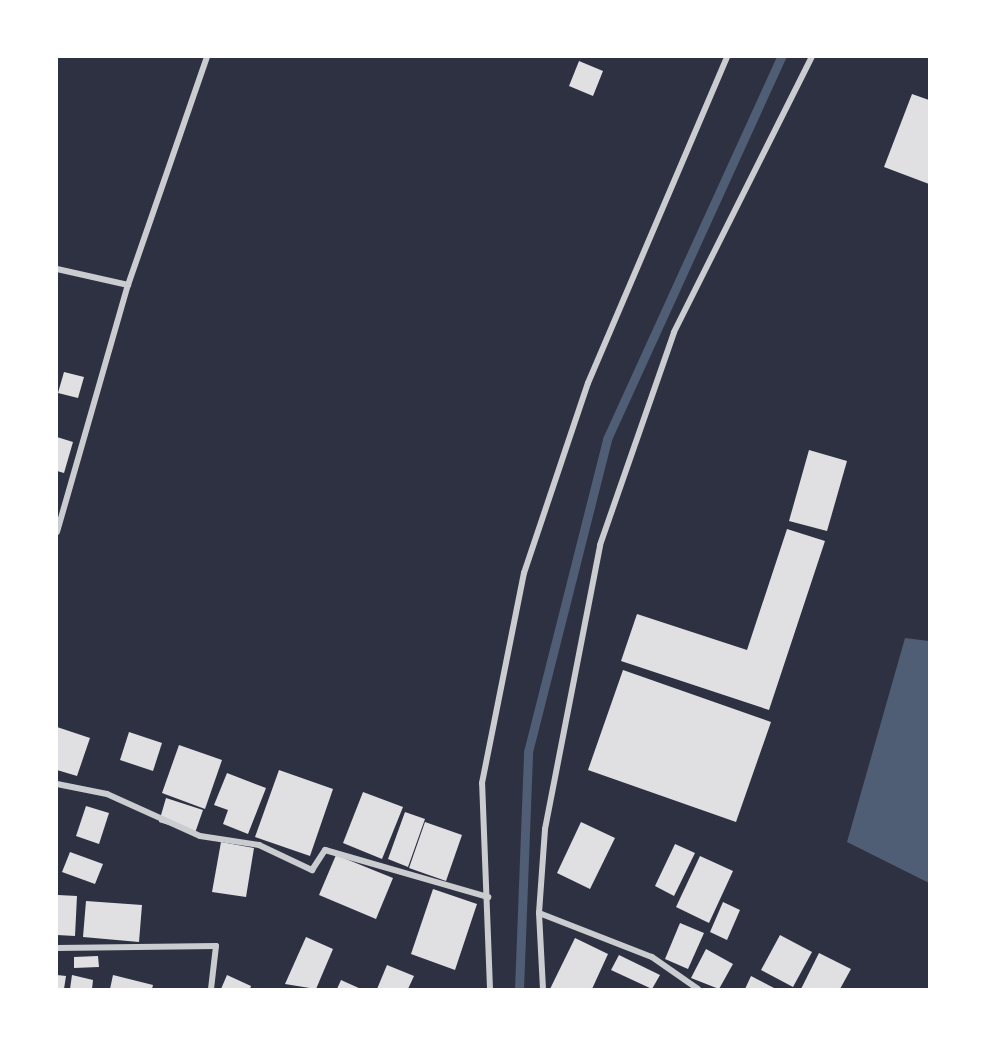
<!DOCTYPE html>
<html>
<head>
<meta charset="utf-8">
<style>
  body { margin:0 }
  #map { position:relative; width:986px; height:1046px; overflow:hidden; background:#2d3142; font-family:Poppins,sans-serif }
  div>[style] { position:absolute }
  .water>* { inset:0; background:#4f5d75 }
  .stream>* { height:9px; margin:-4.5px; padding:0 4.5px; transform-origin:4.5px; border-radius:4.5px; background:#4f5d75 }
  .building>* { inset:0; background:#e0e0e3 }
  .minor>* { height:6px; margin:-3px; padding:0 3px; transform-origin:3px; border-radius:3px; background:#caccd0 }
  span { translate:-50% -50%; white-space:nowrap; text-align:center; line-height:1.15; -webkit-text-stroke:4.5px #fff; paint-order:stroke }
  .frame { position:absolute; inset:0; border:58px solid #fff; pointer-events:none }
</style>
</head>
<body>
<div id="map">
  <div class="water">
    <i style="clip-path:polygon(905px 638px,929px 641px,929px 883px,847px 842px)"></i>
  </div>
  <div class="stream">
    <i style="left:519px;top:989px;width:237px;rotate:-87.8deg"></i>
    <i style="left:528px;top:752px;width:323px;rotate:-75.8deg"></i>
    <i style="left:607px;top:439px;width:420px;rotate:-65.5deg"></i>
  </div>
  <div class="building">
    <i style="clip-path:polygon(579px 61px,603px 71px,593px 96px,569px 86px)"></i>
    <i style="clip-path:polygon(912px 94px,929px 100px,929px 184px,884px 167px)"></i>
    <i style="clip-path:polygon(64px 372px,84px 377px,78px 398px,58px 393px)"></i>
    <i style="clip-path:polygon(57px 437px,73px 442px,64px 473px,57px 471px)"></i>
    <i style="clip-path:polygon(809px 450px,847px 461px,827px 531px,789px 521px)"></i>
    <i style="clip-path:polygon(787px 529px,825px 541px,769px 710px,621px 661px,637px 614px,747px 650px)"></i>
    <i style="clip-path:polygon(623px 670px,771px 722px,736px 822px,588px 770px)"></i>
    <i style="clip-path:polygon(57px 727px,90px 738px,77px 776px,57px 770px)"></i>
    <i style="clip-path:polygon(129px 732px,162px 743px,153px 771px,120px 760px)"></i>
    <i style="clip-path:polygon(179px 745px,222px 760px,205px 809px,162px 793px)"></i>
    <i style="clip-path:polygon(279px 770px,333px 789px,310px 856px,255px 837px)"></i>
    <i style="clip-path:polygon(227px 773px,266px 788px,248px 834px,223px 824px,228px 810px,214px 805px)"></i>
    <i style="clip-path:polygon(363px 792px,403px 807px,382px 859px,343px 843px)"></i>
    <i style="clip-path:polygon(166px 798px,203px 810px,195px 833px,159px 822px)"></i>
    <i style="clip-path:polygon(86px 806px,109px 813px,99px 844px,76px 836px)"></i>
    <i style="clip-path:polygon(405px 812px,425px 819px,408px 867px,388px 859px)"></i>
    <i style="clip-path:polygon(425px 822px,462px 835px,446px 881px,409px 868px)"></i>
    <i style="clip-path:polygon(581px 822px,615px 838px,590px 889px,557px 873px)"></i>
    <i style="clip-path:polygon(221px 842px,254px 848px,246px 897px,212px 892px)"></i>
    <i style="clip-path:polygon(675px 844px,695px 853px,674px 896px,655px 886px)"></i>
    <i style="clip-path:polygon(70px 852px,103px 864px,95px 884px,62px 872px)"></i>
    <i style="clip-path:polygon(336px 855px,393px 878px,376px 919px,319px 895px)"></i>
    <i style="clip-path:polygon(700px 856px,733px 871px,709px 923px,676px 907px)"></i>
    <i style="clip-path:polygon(433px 889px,477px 904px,455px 970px,411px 954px)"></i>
    <i style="clip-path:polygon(58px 895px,77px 896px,75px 936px,57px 935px)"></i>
    <i style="clip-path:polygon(86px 901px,142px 905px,139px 942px,83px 937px)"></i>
    <i style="clip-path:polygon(723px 902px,740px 910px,727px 940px,710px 932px)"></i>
    <i style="clip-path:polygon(680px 923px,704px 933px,688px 969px,665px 959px)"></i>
    <i style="clip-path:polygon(780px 935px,812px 952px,793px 987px,761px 970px)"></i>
    <i style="clip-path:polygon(306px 937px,333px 949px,316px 989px,285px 984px)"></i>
    <i style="clip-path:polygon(575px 938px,608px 954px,592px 989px,550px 989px)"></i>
    <i style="clip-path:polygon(706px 949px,733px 964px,719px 989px,691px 978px)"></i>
    <i style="clip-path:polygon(819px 953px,851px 969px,840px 989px,801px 989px)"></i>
    <i style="clip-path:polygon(619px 955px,660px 975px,652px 989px,611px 970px)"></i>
    <i style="clip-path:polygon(98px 956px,99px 967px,74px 968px,74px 957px)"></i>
    <i style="clip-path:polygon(387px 965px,414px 976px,408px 989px,377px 989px)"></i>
    <i style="clip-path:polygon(57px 975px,66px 976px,64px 989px,57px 989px)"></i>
    <i style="clip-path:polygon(72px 975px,93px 980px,92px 989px,70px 989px)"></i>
    <i style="clip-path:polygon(113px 975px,153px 985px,152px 989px,110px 989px)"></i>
    <i style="clip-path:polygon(227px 975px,251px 986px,250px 989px,221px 989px)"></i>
    <i style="clip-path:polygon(751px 976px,776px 989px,745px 989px)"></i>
    <i style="clip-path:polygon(341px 980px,361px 989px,337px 989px)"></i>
  </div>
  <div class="minor">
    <i style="left:57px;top:269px;width:73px;rotate:12.7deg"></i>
    <i style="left:57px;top:532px;width:257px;rotate:-74deg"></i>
    <i style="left:128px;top:285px;width:241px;rotate:-70.9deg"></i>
    <i style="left:57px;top:784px;width:51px;rotate:11.3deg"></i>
    <i style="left:107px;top:794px;width:102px;rotate:24.3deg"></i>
    <i style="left:200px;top:836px;width:60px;rotate:8.7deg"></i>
    <i style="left:259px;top:845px;width:59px;rotate:25.3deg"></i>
    <i style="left:312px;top:870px;width:24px;rotate:-57deg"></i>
    <i style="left:325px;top:850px;width:170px;rotate:16.1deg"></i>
    <i style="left:539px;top:913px;width:121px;rotate:21.3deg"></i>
    <i style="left:652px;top:957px;width:56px;rotate:34.8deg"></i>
    <i style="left:57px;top:948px;width:159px;rotate:-0.7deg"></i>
    <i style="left:216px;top:946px;width:43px;rotate:96.6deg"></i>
    <i style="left:490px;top:989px;width:206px;rotate:-92.2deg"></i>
    <i style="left:482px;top:783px;width:214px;rotate:-78.7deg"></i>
    <i style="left:524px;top:573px;width:200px;rotate:-71.4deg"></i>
    <i style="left:588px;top:383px;width:354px;rotate:-66.9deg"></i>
    <i style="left:543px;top:989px;width:76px;rotate:-93deg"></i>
    <i style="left:539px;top:913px;width:84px;rotate:-85.9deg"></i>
    <i style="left:545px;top:829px;width:289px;rotate:-79deg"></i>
    <i style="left:600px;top:545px;width:225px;rotate:-70.8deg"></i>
    <i style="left:674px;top:332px;width:308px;rotate:-63.4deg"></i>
  </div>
  <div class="frame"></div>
</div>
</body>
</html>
